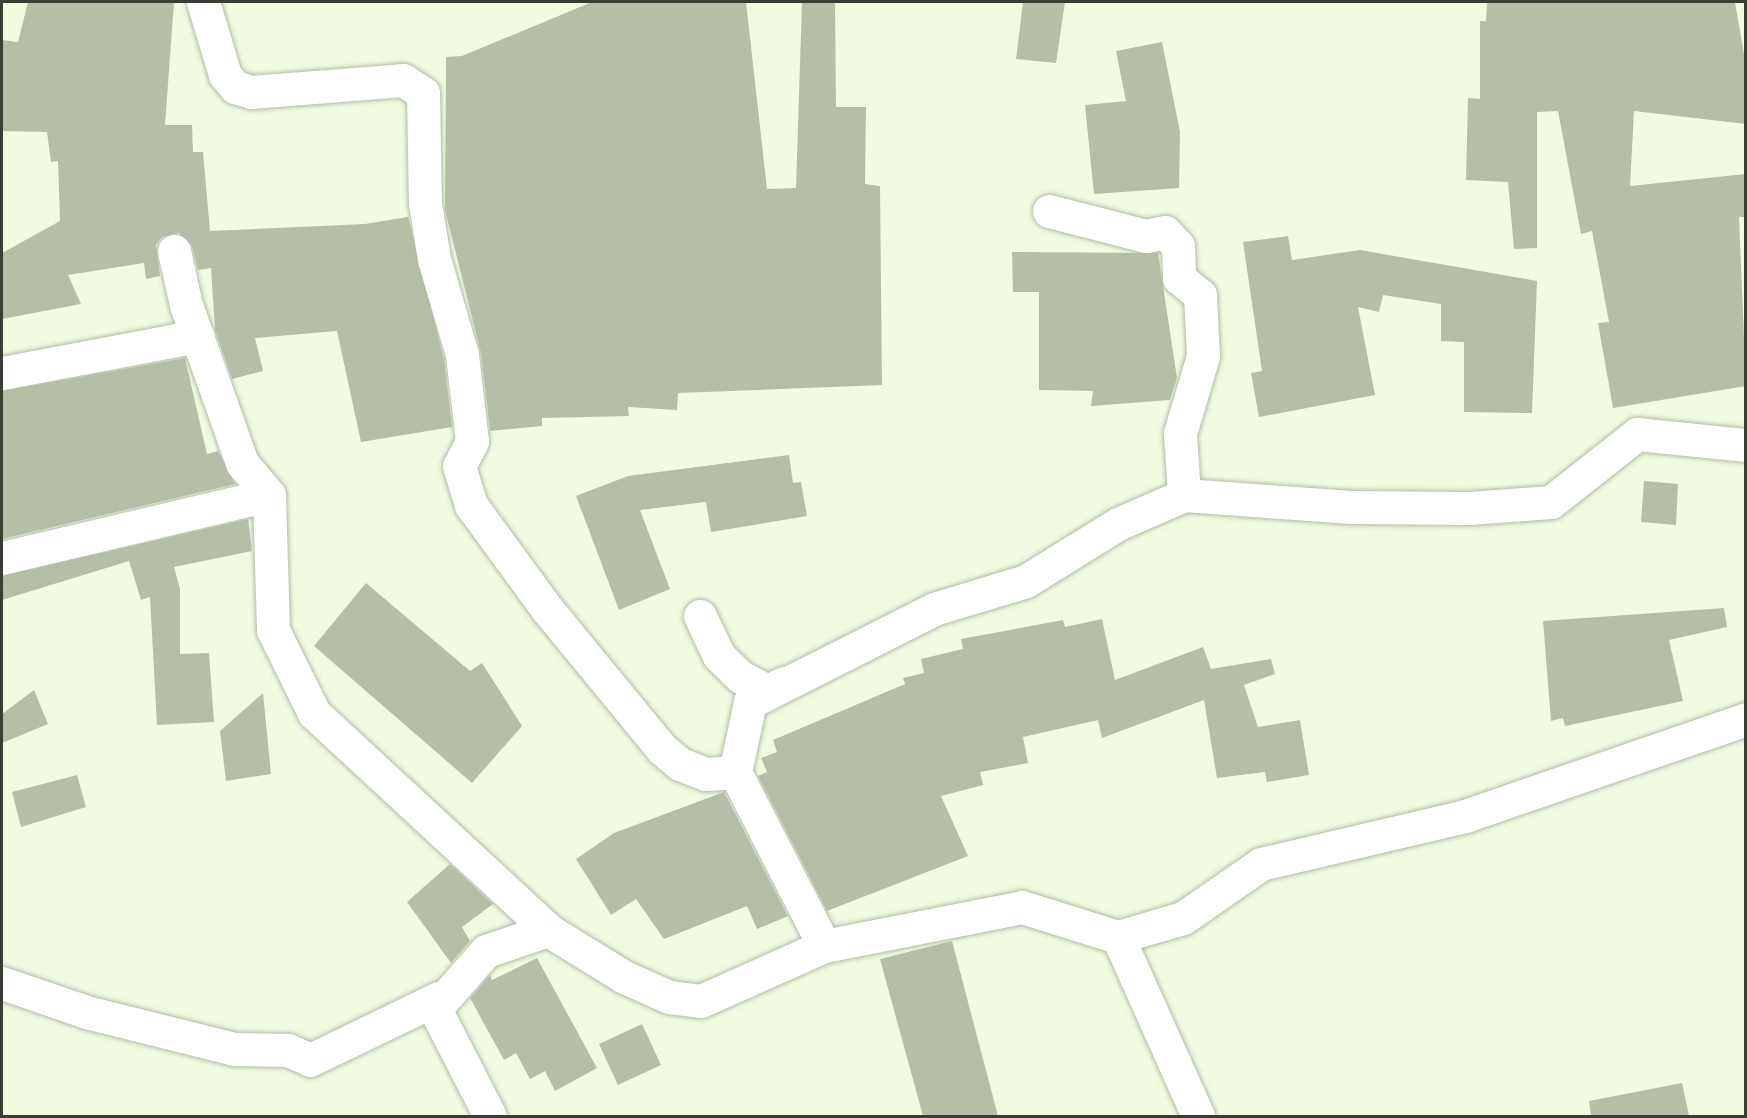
<!DOCTYPE html>
<html>
<head>
<meta charset="utf-8">
<style>
  body { margin:0 }
  #map { position:relative; width:1747px; height:1118px; overflow:hidden; background:#f0fbe2; font-family:"Source Sans 3",sans-serif }
  div>[style] { position:absolute }
  .building>* { inset:0; background:#b5bfa8 }
  .roads { filter:drop-shadow(0 0 2px #b2bca5) drop-shadow(0 0 2px #b2bca5) }
  .minor>* { height:33px; margin:-16.5px; padding:0 16.5px; transform-origin:16.5px; border-radius:16.5px; background:#fff }
  span { translate:-50% -50%; white-space:nowrap; text-align:center; line-height:1.15; -webkit-text-stroke:4.5px #f0fbe2; paint-order:stroke }
  .frame { position:absolute; inset:0; border:3px solid #393d33; pointer-events:none }
</style>
</head>
<body>
<div id="map">
  <div class="building">
    <i style="clip-path:polygon(28px 2px,174px 2px,165px 125px,192px 125px,193px 152px,203px 152px,210px 231px,365px 224px,408px 217px,444px 359px,452px 427px,361px 442px,337px 331px,255px 338px,263px 371px,232px 379px,215px 330px,211px 268px,198px 270px,192px 246px,179px 233px,162px 237px,156px 245px,160px 276px,146px 279px,144px 263px,68px 275px,81px 304px,2px 319px,2px 253px,60px 221px,58px 161px,51px 162px,47px 132px,2px 131px,2px 40px,18px 42px)"></i>
    <i style="clip-path:polygon(592px 2px,746px 2px,767px 189px,796px 188px,802px 2px,835px 2px,836px 107px,866px 107px,865px 184px,880px 186px,882px 385px,678px 393px,677px 410px,628px 407px,629px 416px,542px 418px,542px 426px,490px 431px,481px 353px,445px 210px,446px 57px,462px 56px)"></i>
    <i style="clip-path:polygon(1023px 2px,1065px 2px,1056px 63px,1016px 59px)"></i>
    <i style="clip-path:polygon(1487px 2px,1735px 2px,1746px 66px,1746px 124px,1634px 111px,1630px 186px,1746px 174px,1746px 217px,1739px 217px,1746px 386px,1613px 408px,1598px 323px,1609px 322px,1592px 231px,1581px 234px,1558px 111px,1537px 112px,1537px 248px,1514px 249px,1508px 182px,1466px 180px,1468px 98px,1480px 99px,1480px 21px,1486px 21px)"></i>
    <i style="clip-path:polygon(1162px 42px,1180px 132px,1179px 188px,1094px 194px,1085px 105px,1126px 101px,1116px 51px)"></i>
    <i style="clip-path:polygon(1288px 236px,1292px 260px,1360px 250px,1537px 281px,1532px 413px,1464px 412px,1464px 342px,1441px 341px,1441px 304px,1383px 295px,1379px 312px,1358px 307px,1375px 395px,1259px 417px,1251px 373px,1262px 371px,1243px 242px)"></i>
    <i style="clip-path:polygon(1012px 252px,1158px 253px,1177px 378px,1170px 400px,1091px 406px,1093px 391px,1039px 390px,1039px 292px,1013px 292px)"></i>
    <i style="clip-path:polygon(185px 358px,207px 454px,218px 451px,235px 484px,2px 539px,2px 391px)"></i>
    <i style="clip-path:polygon(789px 455px,793px 483px,801px 482px,807px 516px,711px 532px,706px 502px,640px 510px,670px 589px,619px 610px,576px 496px,628px 476px)"></i>
    <i style="clip-path:polygon(1644px 481px,1678px 484px,1676px 525px,1641px 522px)"></i>
    <i style="clip-path:polygon(248px 519px,252px 551px,174px 567px,180px 589px,180px 654px,209px 653px,214px 722px,157px 725px,150px 597px,141px 600px,129px 561px,2px 600px,2px 576px)"></i>
    <i style="clip-path:polygon(366px 583px,470px 671px,482px 663px,522px 726px,472px 783px,314px 646px)"></i>
    <i style="clip-path:polygon(1724px 608px,1727px 627px,1669px 640px,1683px 701px,1565px 726px,1563px 718px,1551px 721px,1543px 621px)"></i>
    <i style="clip-path:polygon(1102px 619px,1115px 680px,1203px 647px,1211px 669px,1271px 659px,1275px 674px,1244px 685px,1258px 727px,1300px 720px,1309px 775px,1267px 782px,1265px 772px,1217px 778px,1204px 700px,1102px 738px,1098px 720px,1023px 737px,1028px 763px,980px 772px,983px 785px,941px 796px,968px 856px,827px 911px,758px 776px,767px 772px,761px 758px,777px 752px,773px 740px,905px 684px,903px 678px,924px 673px,921px 659px,963px 649px,961px 639px,1063px 620px,1065px 627px)"></i>
    <i style="clip-path:polygon(34px 690px,48px 724px,2px 743px,2px 714px)"></i>
    <i style="clip-path:polygon(263px 693px,271px 774px,226px 781px,220px 731px)"></i>
    <i style="clip-path:polygon(77px 775px,86px 807px,21px 827px,12px 792px)"></i>
    <i style="clip-path:polygon(724px 792px,788px 916px,757px 929px,747px 906px,664px 939px,636px 899px,611px 915px,576px 859px,614px 833px)"></i>
    <i style="clip-path:polygon(450px 864px,493px 904px,462px 927px,470px 941px,451px 963px,407px 902px)"></i>
    <i style="clip-path:polygon(952px 941px,998px 1116px,923px 1116px,880px 959px)"></i>
    <i style="clip-path:polygon(537px 958px,597px 1068px,555px 1091px,545px 1071px,530px 1079px,516px 1053px,504px 1060px,470px 998px,490px 975px,492px 980px)"></i>
    <i style="clip-path:polygon(642px 1024px,661px 1065px,618px 1085px,599px 1044px)"></i>
    <i style="clip-path:polygon(1682px 1083px,1689px 1116px,1591px 1116px,1589px 1101px)"></i>
  </div>
  <div class="roads">
    <div class="minor">
      <i style="left:203px;top:2px;width:76px;rotate:73.2deg"></i>
      <i style="left:225px;top:75px;width:16px;rotate:50deg"></i>
      <i style="left:235px;top:87px;width:17px;rotate:17deg"></i>
      <i style="left:251px;top:92px;width:152px;rotate:-4.5deg"></i>
      <i style="left:403px;top:80px;width:24px;rotate:33deg"></i>
      <i style="left:423px;top:93px;width:110px;rotate:89deg"></i>
      <i style="left:425px;top:203px;width:57px;rotate:80.9deg"></i>
      <i style="left:434px;top:259px;width:100px;rotate:73.7deg"></i>
      <i style="left:462px;top:355px;width:87px;rotate:83.4deg"></i>
      <i style="left:472px;top:441px;width:28px;rotate:117deg"></i>
      <i style="left:459px;top:466px;width:41px;rotate:72.9deg"></i>
      <i style="left:471px;top:505px;width:129px;rotate:53.8deg"></i>
      <i style="left:547px;top:609px;width:181px;rotate:50.6deg"></i>
      <i style="left:662px;top:749px;width:23px;rotate:40deg"></i>
      <i style="left:680px;top:764px;width:28px;rotate:21deg"></i>
      <i style="left:706px;top:774px;width:29px;rotate:-4deg"></i>
      <i style="left:735px;top:772px;width:195px;rotate:62.9deg"></i>
      <i style="left:824px;top:946px;width:202px;rotate:-11.1deg"></i>
      <i style="left:1022px;top:907px;width:101px;rotate:17.4deg"></i>
      <i style="left:1118px;top:937px;width:68px;rotate:-16.3deg"></i>
      <i style="left:1183px;top:918px;width:95px;rotate:-34.7deg"></i>
      <i style="left:1261px;top:864px;width:210px;rotate:-13.2deg"></i>
      <i style="left:1465px;top:816px;width:297px;rotate:-19deg"></i>
      <i style="left:1049px;top:211px;width:100px;rotate:14.5deg"></i>
      <i style="left:1146px;top:236px;width:19px;rotate:-12deg"></i>
      <i style="left:1165px;top:232px;width:19px;rotate:47deg"></i>
      <i style="left:1178px;top:246px;width:32px;rotate:88deg"></i>
      <i style="left:1179px;top:278px;width:27px;rotate:39deg"></i>
      <i style="left:1200px;top:295px;width:61px;rotate:87.2deg"></i>
      <i style="left:1203px;top:356px;width:80px;rotate:106.6deg"></i>
      <i style="left:1180px;top:433px;width:62px;rotate:86.3deg"></i>
      <i style="left:174px;top:251px;width:55px;rotate:77.5deg"></i>
      <i style="left:186px;top:305px;width:168px;rotate:70.5deg"></i>
      <i style="left:242px;top:463px;width:42px;rotate:49.8deg"></i>
      <i style="left:2px;top:373px;width:199px;rotate:-10.7deg"></i>
      <i style="left:2px;top:558px;width:274px;rotate:-13.3deg"></i>
      <i style="left:269px;top:495px;width:135px;rotate:88.3deg"></i>
      <i style="left:273px;top:630px;width:93px;rotate:63.7deg"></i>
      <i style="left:314px;top:713px;width:319px;rotate:42.8deg"></i>
      <i style="left:548px;top:930px;width:89px;rotate:31.7deg"></i>
      <i style="left:624px;top:977px;width:49px;rotate:24deg"></i>
      <i style="left:669px;top:997px;width:32px;rotate:7deg"></i>
      <i style="left:701px;top:1001px;width:135px;rotate:-24.1deg"></i>
      <i style="left:700px;top:616px;width:44px;rotate:64.6deg"></i>
      <i style="left:719px;top:656px;width:30px;rotate:44deg"></i>
      <i style="left:741px;top:677px;width:30px;rotate:28deg"></i>
      <i style="left:767px;top:691px;width:19px;rotate:-25deg"></i>
      <i style="left:735px;top:772px;width:72px;rotate:-77.9deg"></i>
      <i style="left:750px;top:702px;width:206px;rotate:-26.8deg"></i>
      <i style="left:934px;top:609px;width:96px;rotate:-16.9deg"></i>
      <i style="left:1026px;top:581px;width:108px;rotate:-31.8deg"></i>
      <i style="left:1118px;top:524px;width:72px;rotate:-23.7deg"></i>
      <i style="left:1184px;top:495px;width:167px;rotate:4.1deg"></i>
      <i style="left:1351px;top:507px;width:118px;rotate:0.5deg"></i>
      <i style="left:1469px;top:508px;width:82px;rotate:-4.2deg"></i>
      <i style="left:1551px;top:502px;width:110px;rotate:-38.3deg"></i>
      <i style="left:1637px;top:434px;width:110px;rotate:5.8deg"></i>
      <i style="left:1118px;top:937px;width:196px;rotate:65.9deg"></i>
      <i style="left:2px;top:983px;width:89px;rotate:19deg"></i>
      <i style="left:86px;top:1012px;width:153px;rotate:14deg"></i>
      <i style="left:234px;top:1049px;width:54px;rotate:1.1deg"></i>
      <i style="left:288px;top:1050px;width:24px;rotate:24deg"></i>
      <i style="left:310px;top:1060px;width:143px;rotate:-25.7deg"></i>
      <i style="left:490px;top:1116px;width:120px;rotate:-117.2deg"></i>
      <i style="left:435px;top:1009px;width:77px;rotate:-48.7deg"></i>
      <i style="left:486px;top:951px;width:65px;rotate:-18.7deg"></i>
    </div>
  </div>
  <div class="frame"></div>
</div>
</body>
</html>
